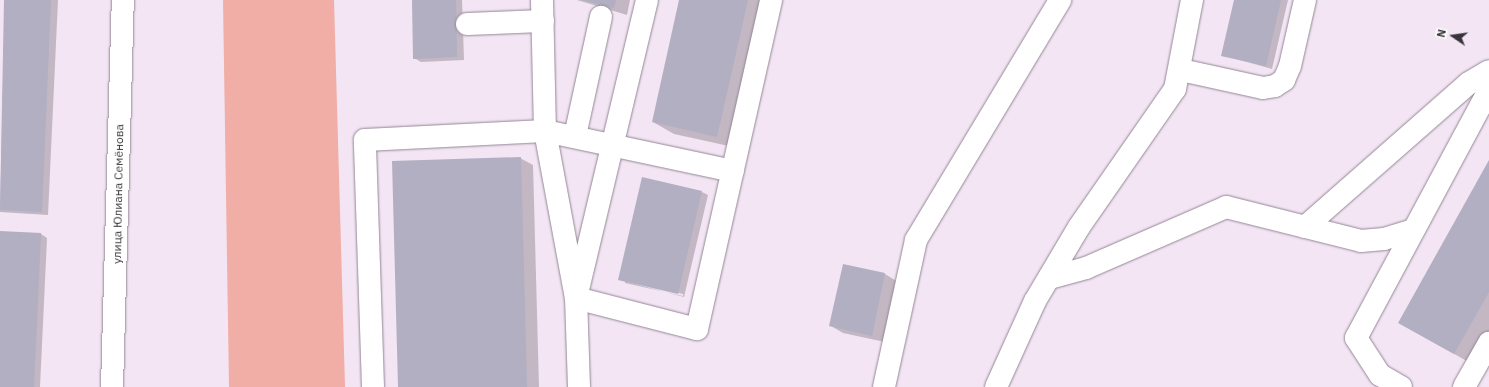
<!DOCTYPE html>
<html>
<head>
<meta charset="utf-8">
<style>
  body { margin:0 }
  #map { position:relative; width:1489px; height:387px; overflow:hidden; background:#f3e5f4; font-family:"IBM Plex Sans",sans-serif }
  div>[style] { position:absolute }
  .green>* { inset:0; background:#f0aea6 }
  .shadow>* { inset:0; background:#0003 }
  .building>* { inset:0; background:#b1afc1 }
  .roads { filter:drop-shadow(0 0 1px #938695) drop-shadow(0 0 1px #938695) }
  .minor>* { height:22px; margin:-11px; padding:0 11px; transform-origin:11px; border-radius:11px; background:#fff }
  span { translate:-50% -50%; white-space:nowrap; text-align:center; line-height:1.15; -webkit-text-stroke:3px #fff; paint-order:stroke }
  .street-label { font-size:12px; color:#39343a }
  .north { position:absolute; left:1433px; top:16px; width:40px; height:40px; -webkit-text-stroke:3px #fff; paint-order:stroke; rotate:283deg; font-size:11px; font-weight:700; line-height:16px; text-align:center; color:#39343a }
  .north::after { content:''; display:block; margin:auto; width:14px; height:18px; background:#39343a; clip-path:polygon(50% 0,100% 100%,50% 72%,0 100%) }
</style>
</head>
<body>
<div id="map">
  <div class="green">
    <i style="clip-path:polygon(223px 0,334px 0,345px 387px,229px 387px)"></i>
  </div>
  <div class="shadow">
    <i style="clip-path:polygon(5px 0,58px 0,48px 215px,0 212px)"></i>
    <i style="clip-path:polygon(413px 0,462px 0,464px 60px,421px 62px,414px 58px)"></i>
    <i style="clip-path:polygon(577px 0,630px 0,627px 15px)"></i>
    <i style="clip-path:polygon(680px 0,772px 0,738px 148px,674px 134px,653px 122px)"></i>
    <i style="clip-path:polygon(1235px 0,1288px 0,1272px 69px,1222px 55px)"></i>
    <i style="clip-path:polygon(520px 158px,533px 165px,539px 387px,399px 387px)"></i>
    <i style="clip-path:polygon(1489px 163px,1489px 334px,1472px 364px,1417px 333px)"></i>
    <i style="clip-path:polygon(evenodd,702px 192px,708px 195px,684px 297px,620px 280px,702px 192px,625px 281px,683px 294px,683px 296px,625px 283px,625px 281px)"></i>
    <i style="clip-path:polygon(0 232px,41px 234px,47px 238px,40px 387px,0 387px)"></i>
    <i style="clip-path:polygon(844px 266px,885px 274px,898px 282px,885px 342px,843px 333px,831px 326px)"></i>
  </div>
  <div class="building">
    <i style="clip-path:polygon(4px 0,51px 0,42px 212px,0 210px)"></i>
    <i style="clip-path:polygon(412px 0,456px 0,457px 57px,413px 59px)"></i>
    <i style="clip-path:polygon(582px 0,616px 0,614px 8px)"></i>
    <i style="clip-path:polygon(679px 0,748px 0,717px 137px,652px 122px)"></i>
    <i style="clip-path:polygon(1234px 0,1281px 0,1266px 66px,1221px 56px)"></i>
    <i style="clip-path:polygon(521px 157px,527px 387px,398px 387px,392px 161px)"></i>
    <i style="clip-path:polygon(1489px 160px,1489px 292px,1454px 354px,1398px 323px)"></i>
    <i style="clip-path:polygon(642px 177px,702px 191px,678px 294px,618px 280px)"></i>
    <i style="clip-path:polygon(0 231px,41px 233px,34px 387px,0 387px)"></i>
    <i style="clip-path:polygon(843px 264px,885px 273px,872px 336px,829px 326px)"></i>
  </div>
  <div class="roads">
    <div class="minor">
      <i style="left:542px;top:0;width:131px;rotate:88.7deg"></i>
      <i style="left:545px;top:131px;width:170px;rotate:79.5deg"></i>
      <i style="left:576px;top:298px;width:125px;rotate:14.4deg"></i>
      <i style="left:697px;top:329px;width:337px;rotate:-77.3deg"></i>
      <i style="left:467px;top:24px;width:76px;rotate:-2.3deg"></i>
      <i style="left:1181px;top:70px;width:84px;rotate:12.4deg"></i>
      <i style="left:1263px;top:88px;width:12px;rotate:-9deg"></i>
      <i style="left:1275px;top:86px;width:11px;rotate:-34deg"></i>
      <i style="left:1284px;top:80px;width:15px;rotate:-67deg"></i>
      <i style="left:1290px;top:66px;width:68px;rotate:-77.2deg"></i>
      <i style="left:575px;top:136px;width:122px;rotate:-77.7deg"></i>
      <i style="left:1305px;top:227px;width:218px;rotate:-41.3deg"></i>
      <i style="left:1469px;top:83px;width:23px;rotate:-31deg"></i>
      <i style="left:1049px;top:278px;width:38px;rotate:-15deg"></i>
      <i style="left:1086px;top:268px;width:153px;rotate:-23.5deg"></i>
      <i style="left:1226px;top:207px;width:139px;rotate:14.1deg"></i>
      <i style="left:1361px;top:241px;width:23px;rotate:-5deg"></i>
      <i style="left:1384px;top:239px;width:30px;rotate:-17deg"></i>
      <i style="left:112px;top:387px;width:387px;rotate:-88.4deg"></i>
      <i style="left:373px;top:387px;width:247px;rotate:-91.9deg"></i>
      <i style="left:365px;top:140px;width:180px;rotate:-2.9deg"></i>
      <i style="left:545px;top:131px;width:192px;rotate:12deg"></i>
      <i style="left:579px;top:387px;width:89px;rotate:-91.9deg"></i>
      <i style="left:576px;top:298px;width:306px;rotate:-76.6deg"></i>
      <i style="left:884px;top:387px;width:150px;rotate:-77.7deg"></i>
      <i style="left:916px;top:240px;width:280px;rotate:-59deg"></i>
      <i style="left:996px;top:387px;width:94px;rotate:-65.6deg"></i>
      <i style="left:1035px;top:301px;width:86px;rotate:-59.3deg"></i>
      <i style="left:1079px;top:227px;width:168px;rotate:-55.2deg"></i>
      <i style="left:1175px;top:89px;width:91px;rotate:-79.2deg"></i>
      <i style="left:1401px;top:387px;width:24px;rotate:-150deg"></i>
      <i style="left:1380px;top:375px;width:44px;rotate:-123deg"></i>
      <i style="left:1356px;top:338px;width:281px;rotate:-61.8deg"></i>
      <i style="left:1464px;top:387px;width:51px;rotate:-60.4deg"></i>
    </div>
  </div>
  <div class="street-label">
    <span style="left:118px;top:194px;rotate:-89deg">улица Юлиана Семёнова</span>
  </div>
  <div class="north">N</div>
</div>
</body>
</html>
